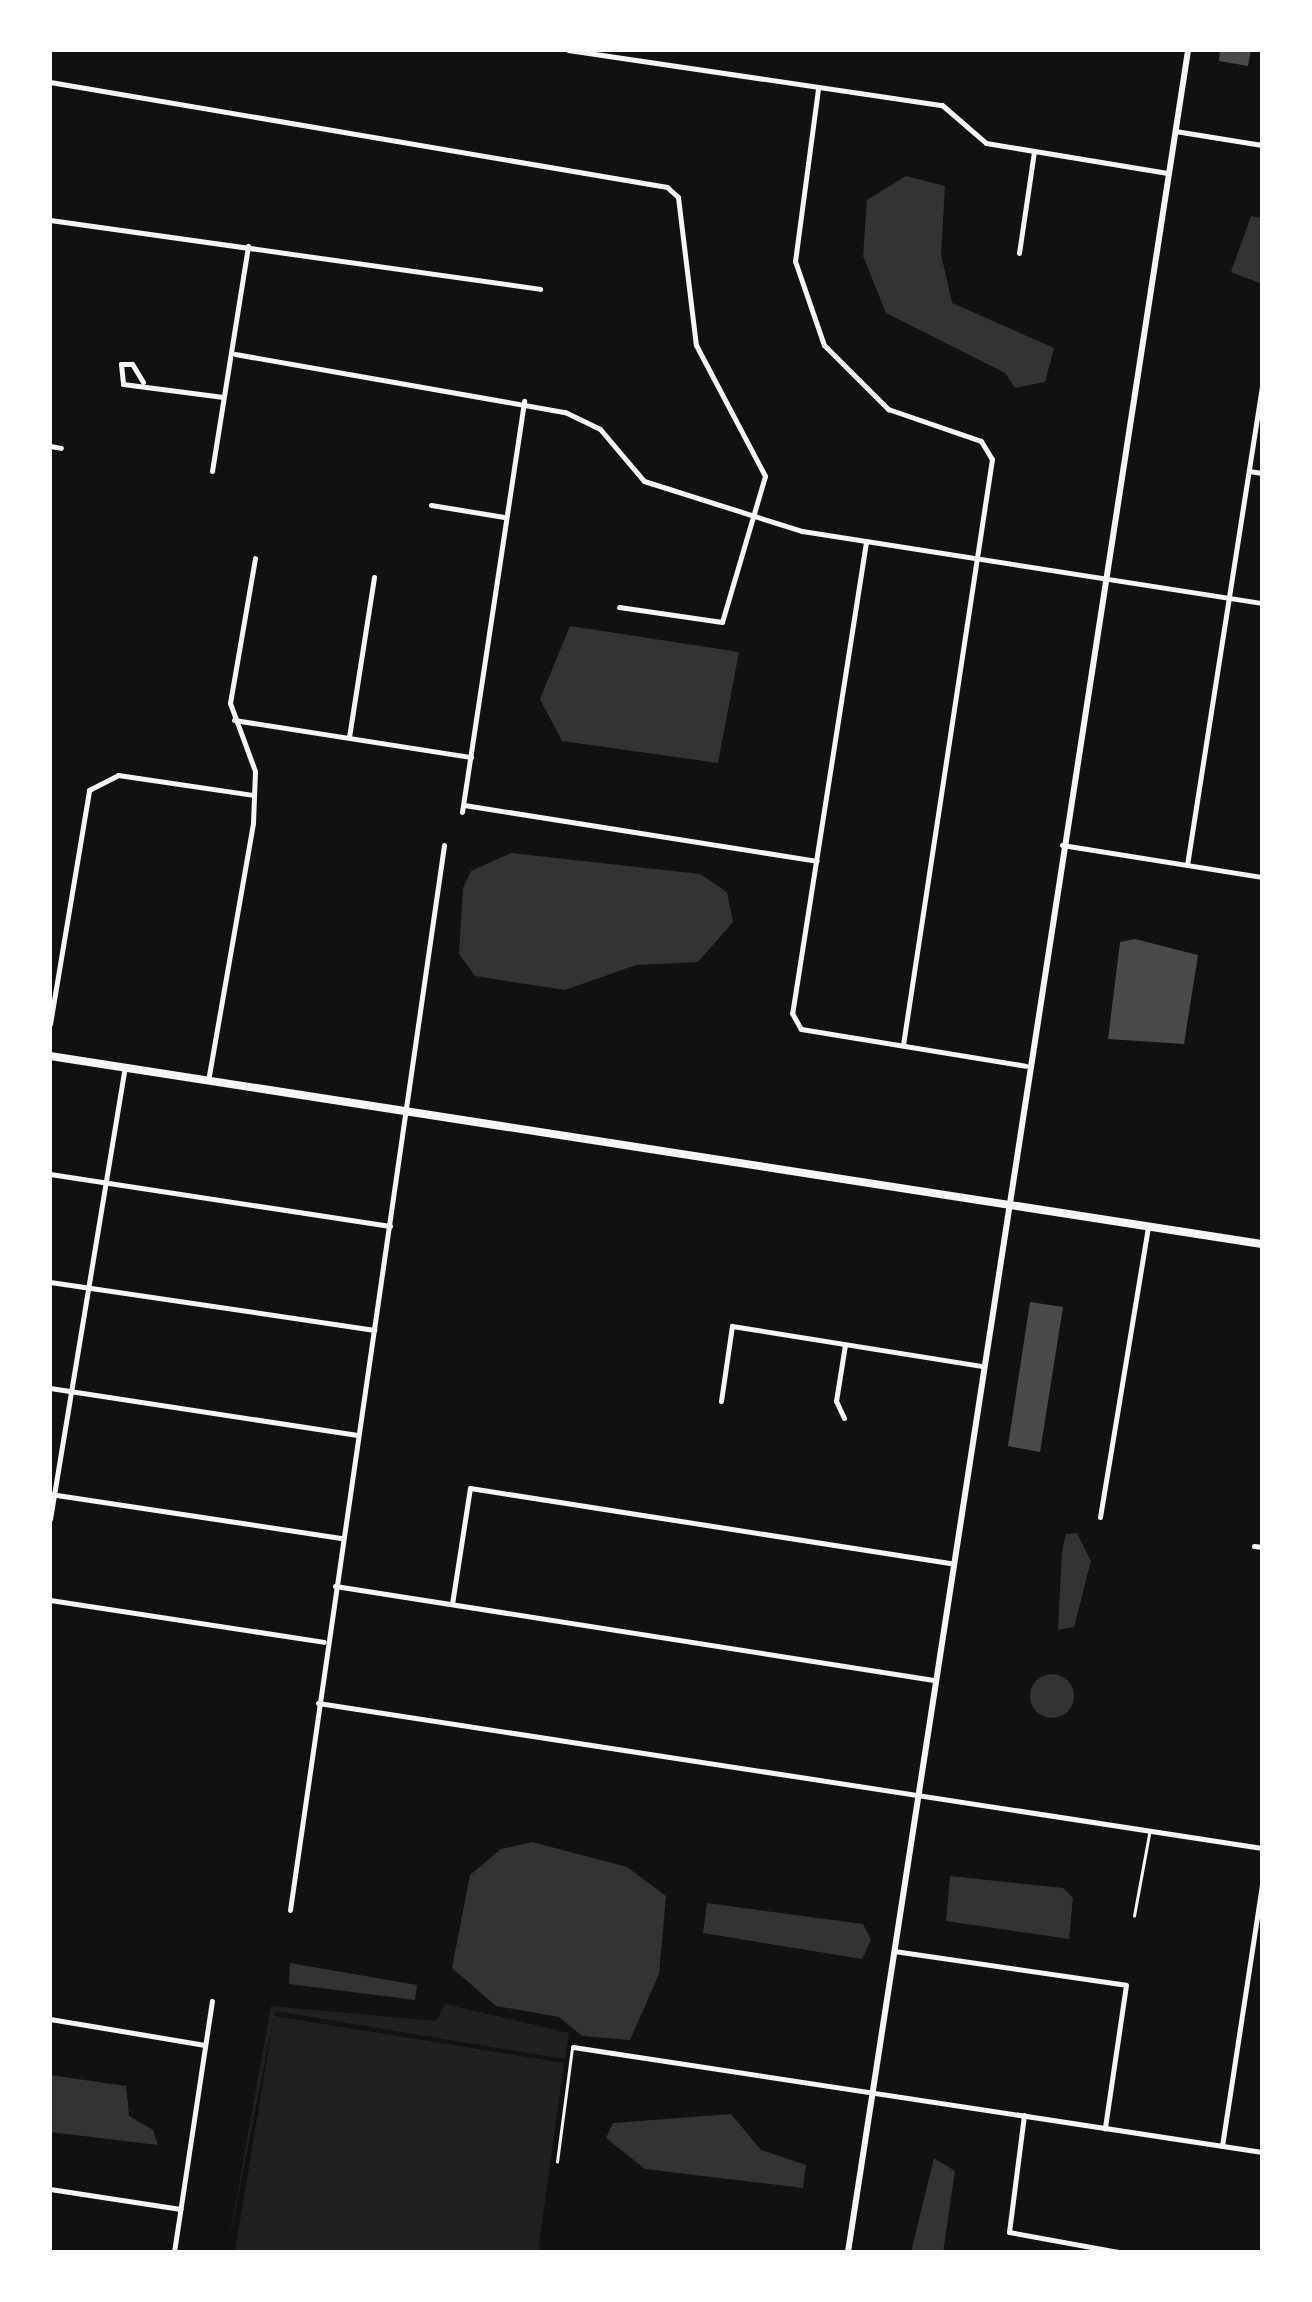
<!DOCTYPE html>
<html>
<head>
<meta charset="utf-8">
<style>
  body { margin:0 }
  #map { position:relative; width:1312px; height:2302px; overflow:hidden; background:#111; font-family:"DejaVu Sans",sans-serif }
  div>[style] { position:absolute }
  .green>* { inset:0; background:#202020 }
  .water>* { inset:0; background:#333 }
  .round { border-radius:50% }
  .building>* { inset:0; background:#4a4a4a }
  .service>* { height:2.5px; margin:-1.25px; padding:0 1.25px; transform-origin:1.25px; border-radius:1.25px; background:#f5f5f5 }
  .minor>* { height:5px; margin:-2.5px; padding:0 2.5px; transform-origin:2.5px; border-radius:2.5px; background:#f5f5f5 }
  .tertiary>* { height:6px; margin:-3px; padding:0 3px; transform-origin:3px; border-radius:3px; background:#f5f5f5 }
  .secondary>* { height:8px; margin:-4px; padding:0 4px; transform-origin:4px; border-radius:4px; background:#f5f5f5 }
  span { translate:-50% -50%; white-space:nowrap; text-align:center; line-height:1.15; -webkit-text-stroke:10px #fff; paint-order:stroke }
  .frame { position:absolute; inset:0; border:52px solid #fff; pointer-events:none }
</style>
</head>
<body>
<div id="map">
  <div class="green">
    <i style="clip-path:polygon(445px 2004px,569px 2033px,565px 2059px,275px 2011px,227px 2252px,271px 2006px,436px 2021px)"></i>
    <i style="clip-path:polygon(274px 2016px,564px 2063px,538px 2252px,235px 2252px)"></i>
  </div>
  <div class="water">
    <i style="clip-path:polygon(906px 176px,945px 186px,941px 254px,952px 303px,1054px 348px,1045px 382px,1015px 388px,1005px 373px,886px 313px,863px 256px,867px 200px)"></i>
    <i style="clip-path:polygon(1251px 216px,1262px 218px,1262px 284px,1231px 272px)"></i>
    <i style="clip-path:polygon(570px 626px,739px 652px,718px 763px,562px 741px,540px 699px)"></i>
    <i style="clip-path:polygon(511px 853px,700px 874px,727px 892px,733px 922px,698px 962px,636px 965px,565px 990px,475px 976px,459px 954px,463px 888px,471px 871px)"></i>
    <i style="clip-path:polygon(1077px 1533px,1091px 1561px,1074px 1627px,1058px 1630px,1062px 1551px,1066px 1534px)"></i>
    <i class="round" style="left:1030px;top:1674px;width:44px;height:44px"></i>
    <i style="clip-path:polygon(532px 1842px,627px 1867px,666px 1896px,659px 1974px,630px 2040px,582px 2036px,559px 2017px,496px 2006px,452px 1968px,470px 1875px,501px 1849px)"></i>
    <i style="clip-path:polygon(950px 1876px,1063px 1888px,1073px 1898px,1069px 1939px,946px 1921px)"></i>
    <i style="clip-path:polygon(707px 1903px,863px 1924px,871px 1940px,862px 1959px,703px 1933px)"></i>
    <i style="clip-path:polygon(290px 1963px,417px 1985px,415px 2000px,289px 1984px)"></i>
    <i style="clip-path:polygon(50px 2075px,126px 2086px,129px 2116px,153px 2130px,158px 2145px,50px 2132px)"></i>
    <i style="clip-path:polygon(731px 2114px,761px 2150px,806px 2165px,803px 2188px,645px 2169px,606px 2138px,613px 2123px)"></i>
    <i style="clip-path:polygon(934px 2158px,955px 2171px,943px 2252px,911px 2252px)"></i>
  </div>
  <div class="building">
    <i style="clip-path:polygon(1220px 50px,1251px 50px,1248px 66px,1219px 61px)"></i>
    <i style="clip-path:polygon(1135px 939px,1198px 955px,1184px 1044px,1108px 1039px,1120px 942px)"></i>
    <i style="clip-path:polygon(1030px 1302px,1063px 1307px,1040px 1452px,1008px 1446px)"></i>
  </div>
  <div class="service">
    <i style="left:1134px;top:1916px;width:83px;rotate:-79.6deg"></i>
    <i style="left:557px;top:2162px;width:115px;rotate:-82.5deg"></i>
  </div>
  <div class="minor">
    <i style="left:568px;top:50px;width:378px;rotate:8.4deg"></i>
    <i style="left:942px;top:105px;width:58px;rotate:40.8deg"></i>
    <i style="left:986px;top:143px;width:184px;rotate:9.4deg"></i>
    <i style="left:50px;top:82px;width:626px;rotate:9.66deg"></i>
    <i style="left:667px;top:187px;width:15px;rotate:42deg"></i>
    <i style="left:678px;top:197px;width:149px;rotate:83.1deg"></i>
    <i style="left:696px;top:345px;width:148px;rotate:62.2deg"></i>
    <i style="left:765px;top:476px;width:152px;rotate:106.4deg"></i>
    <i style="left:722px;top:622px;width:104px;rotate:-171.7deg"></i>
    <i style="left:818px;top:89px;width:174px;rotate:97.6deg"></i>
    <i style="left:795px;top:261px;width:89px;rotate:71deg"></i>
    <i style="left:824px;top:345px;width:91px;rotate:45deg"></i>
    <i style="left:888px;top:409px;width:98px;rotate:19deg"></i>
    <i style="left:981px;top:441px;width:21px;rotate:59deg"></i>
    <i style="left:992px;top:459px;width:593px;rotate:98.64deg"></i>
    <i style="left:1175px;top:131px;width:88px;rotate:9.1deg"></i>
    <i style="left:50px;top:220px;width:495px;rotate:8deg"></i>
    <i style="left:1019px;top:253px;width:102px;rotate:-81.6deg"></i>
    <i style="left:235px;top:354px;width:335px;rotate:10deg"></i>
    <i style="left:565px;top:412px;width:39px;rotate:26deg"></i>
    <i style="left:600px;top:429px;width:68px;rotate:49.8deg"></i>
    <i style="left:644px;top:481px;width:166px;rotate:17.6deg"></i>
    <i style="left:802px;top:531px;width:466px;rotate:8.9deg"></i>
    <i style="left:143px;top:382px;width:21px;rotate:-121deg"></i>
    <i style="left:132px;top:364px;width:11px;rotate:180deg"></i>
    <i style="left:121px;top:364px;width:20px;rotate:84deg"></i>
    <i style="left:123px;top:384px;width:101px;rotate:7.4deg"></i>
    <i style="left:50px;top:446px;width:11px;rotate:10deg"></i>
    <i style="left:212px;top:471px;width:228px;rotate:-80.9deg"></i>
    <i style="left:1249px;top:471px;width:13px;rotate:9deg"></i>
    <i style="left:431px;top:505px;width:74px;rotate:9.3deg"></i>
    <i style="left:866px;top:542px;width:477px;rotate:98.9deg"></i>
    <i style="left:792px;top:1013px;width:18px;rotate:61deg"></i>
    <i style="left:801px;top:1029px;width:228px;rotate:9.3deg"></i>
    <i style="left:234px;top:720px;width:240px;rotate:8.9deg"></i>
    <i style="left:349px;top:737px;width:162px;rotate:-81.1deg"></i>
    <i style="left:464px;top:805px;width:357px;rotate:9deg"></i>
    <i style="left:462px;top:812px;width:416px;rotate:-81.4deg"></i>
    <i style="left:1062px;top:845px;width:203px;rotate:9.1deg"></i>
    <i style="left:1187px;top:865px;width:486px;rotate:-81.1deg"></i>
    <i style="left:50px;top:1024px;width:237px;rotate:-80.5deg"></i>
    <i style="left:89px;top:790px;width:33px;rotate:-27deg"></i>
    <i style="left:118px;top:775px;width:136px;rotate:8.4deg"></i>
    <i style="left:208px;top:1081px;width:262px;rotate:-80.1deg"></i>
    <i style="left:253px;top:823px;width:52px;rotate:-87.8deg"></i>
    <i style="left:255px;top:771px;width:72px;rotate:-110.2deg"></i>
    <i style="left:230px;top:703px;width:147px;rotate:-80.2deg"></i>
    <i style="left:50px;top:1174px;width:344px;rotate:8.7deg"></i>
    <i style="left:50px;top:1282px;width:328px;rotate:8.4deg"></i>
    <i style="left:50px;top:1388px;width:311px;rotate:8.7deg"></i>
    <i style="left:721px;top:1401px;width:76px;rotate:-81.7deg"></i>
    <i style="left:732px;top:1326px;width:252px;rotate:9.1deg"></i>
    <i style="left:844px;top:1418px;width:19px;rotate:-115deg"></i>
    <i style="left:836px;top:1401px;width:57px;rotate:-80.9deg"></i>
    <i style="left:50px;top:1494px;width:294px;rotate:8.6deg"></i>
    <i style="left:1100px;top:1517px;width:295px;rotate:-80.6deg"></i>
    <i style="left:50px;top:1519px;width:457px;rotate:-80.6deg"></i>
    <i style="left:1254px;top:1546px;width:8px;rotate:7deg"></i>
    <i style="left:335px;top:1586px;width:606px;rotate:8.92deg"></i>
    <i style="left:50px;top:1600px;width:277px;rotate:8.7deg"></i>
    <i style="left:452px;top:1604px;width:117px;rotate:-81.2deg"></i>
    <i style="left:470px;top:1488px;width:487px;rotate:8.9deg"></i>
    <i style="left:318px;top:1703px;width:955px;rotate:8.73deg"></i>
    <i style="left:290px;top:1910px;width:1076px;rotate:-81.77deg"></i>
    <i style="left:894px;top:1951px;width:234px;rotate:8.3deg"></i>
    <i style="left:1126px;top:1985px;width:145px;rotate:98.4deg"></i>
    <i style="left:50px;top:2019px;width:157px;rotate:9.5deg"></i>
    <i style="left:573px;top:2047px;width:697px;rotate:8.66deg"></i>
    <i style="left:1024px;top:2115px;width:118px;rotate:97.3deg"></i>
    <i style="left:1009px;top:2232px;width:111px;rotate:10.4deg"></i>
    <i style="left:1222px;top:2146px;width:264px;rotate:-81.3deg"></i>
    <i style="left:50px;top:2189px;width:132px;rotate:8.7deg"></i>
    <i style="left:174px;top:2252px;width:254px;rotate:-81.4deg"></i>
  </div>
  <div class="tertiary">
    <i style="left:848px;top:2252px;width:2228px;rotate:-81.22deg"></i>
  </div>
  <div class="secondary">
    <i style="left:50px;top:1056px;width:1226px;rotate:8.82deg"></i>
  </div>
  <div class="frame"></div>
</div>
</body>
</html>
